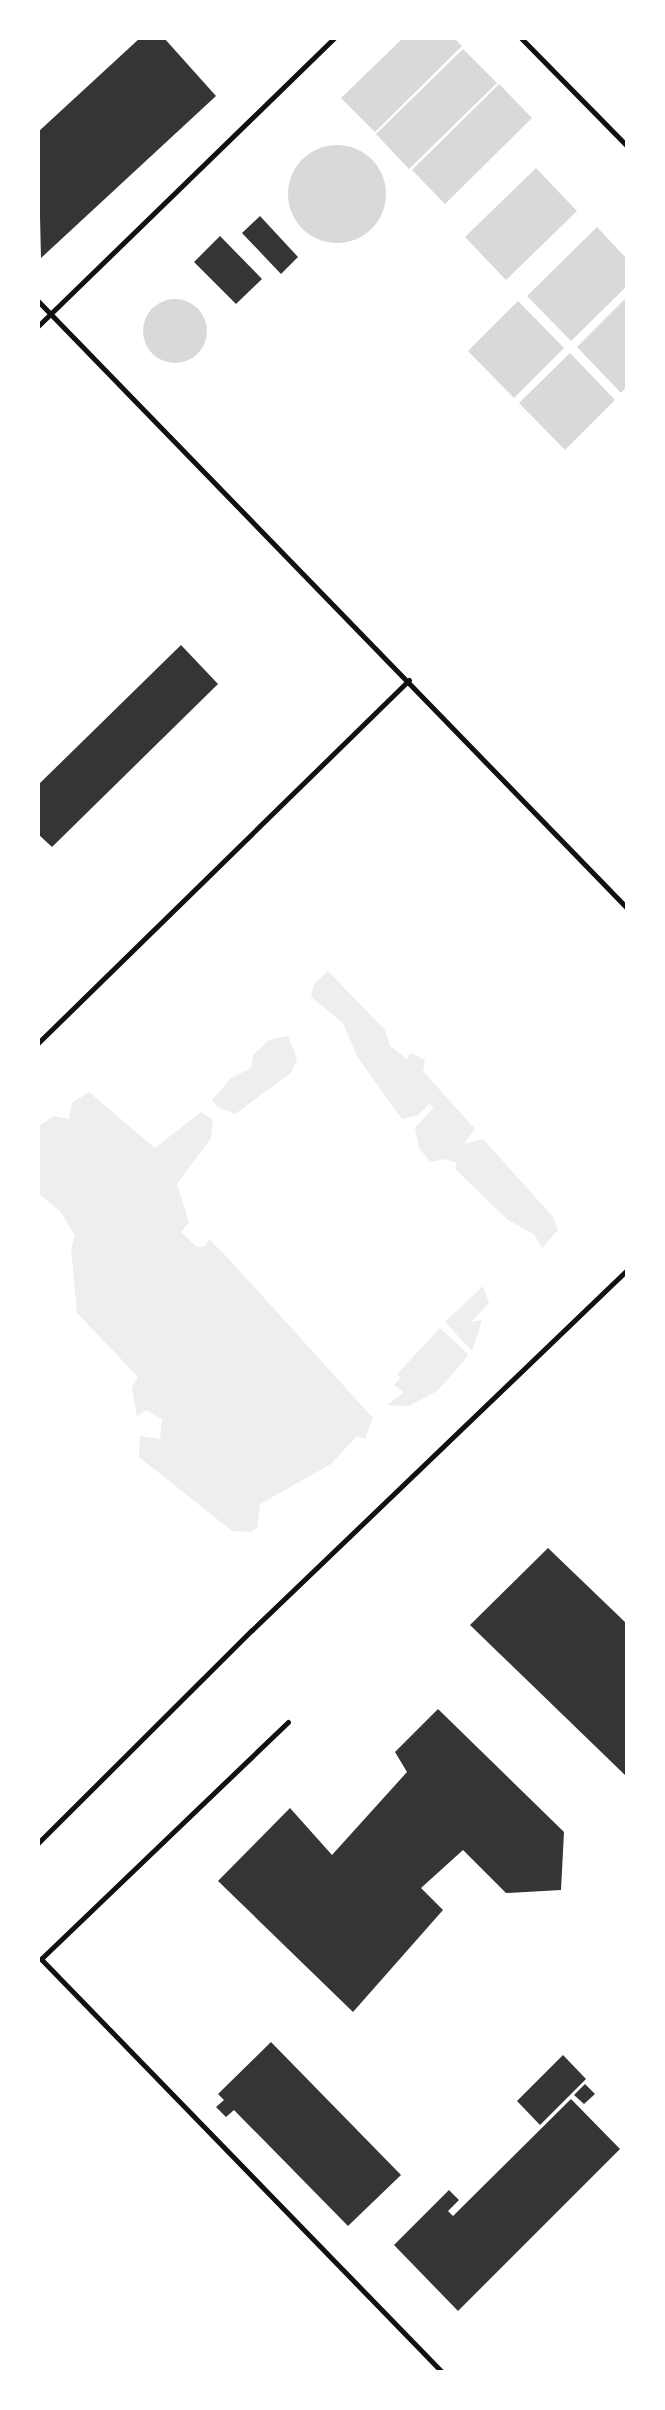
<!DOCTYPE html>
<html>
<head>
<meta charset="utf-8">
<style>
  body { margin:0 }
  #map { position:relative; width:665px; height:2410px; overflow:hidden; background:#fff; font-family:"Public Sans",sans-serif }
  div>[style] { position:absolute }
  .green>* { inset:0; background:#eee }
  .water>* { inset:0; background:#d9d9d9 }
  .round { border-radius:50% }
  .building>* { inset:0; background:#353535 }
  .service>* { height:5px; margin:-2.5px; padding:0 2.5px; transform-origin:2.5px; border-radius:2.5px; background:#111 }
  span { translate:-50% -50%; white-space:nowrap; text-align:center; line-height:1.15; -webkit-text-stroke:5px #fff; paint-order:stroke }
  .frame { position:absolute; inset:0; border:40px solid #fff; pointer-events:none }
</style>
</head>
<body>
<div id="map">
  <div class="green">
    <i style="clip-path:polygon(328px 971px,385px 1030px,390px 1046px,407px 1059px,411px 1053px,425px 1060px,423px 1071px,475px 1129px,464px 1144px,483px 1139px,553px 1217px,558px 1230px,542px 1248px,534px 1234px,508px 1220px,455px 1169px,457px 1163px,445px 1159px,430px 1162px,419px 1148px,415px 1128px,434px 1107px,429px 1104px,418px 1115px,403px 1119px,398px 1114px,357px 1056px,343px 1023px,311px 997px,314px 984px)"></i>
    <i style="clip-path:polygon(288px 1036px,297px 1059px,291px 1073px,235px 1114px,218px 1107px,212px 1100px,231px 1078px,251px 1068px,253px 1055px,269px 1040px)"></i>
    <i style="clip-path:polygon(89px 1092px,155px 1148px,201px 1112px,213px 1120px,211px 1138px,177px 1184px,189px 1222px,181px 1232px,197px 1247px,206px 1246px,209px 1239px,227px 1257px,373px 1418px,365px 1439px,357px 1436px,331px 1464px,260px 1504px,257px 1528px,251px 1532px,232px 1531px,139px 1457px,140px 1436px,160px 1439px,162px 1419px,146px 1410px,137px 1417px,132px 1388px,138px 1377px,77px 1313px,71px 1248px,75px 1236px,60px 1211px,39px 1194px,39px 1126px,54px 1116px,69px 1119px,72px 1103px)"></i>
    <i style="clip-path:polygon(483px 1286px,489px 1303px,471px 1322px,481px 1320px,481px 1324px,472px 1351px,445px 1322px)"></i>
    <i style="clip-path:polygon(440px 1328px,468px 1354px,464px 1361px,437px 1391px,409px 1406px,387px 1405px,404px 1392px,394px 1385px,400px 1378px,397px 1374px)"></i>
  </div>
  <div class="water">
    <i style="clip-path:polygon(402px 39px,455px 39px,462px 46px,375px 132px,341px 98px)"></i>
    <i style="clip-path:polygon(463px 49px,497px 83px,409px 169px,376px 134px)"></i>
    <i style="clip-path:polygon(499px 84px,532px 118px,445px 204px,412px 170px)"></i>
    <i class="round" style="left:288px;top:145px;width:98px;height:98px"></i>
    <i style="clip-path:polygon(536px 168px,577px 211px,506px 280px,465px 237px)"></i>
    <i style="clip-path:polygon(597px 227px,626px 258px,626px 287px,571px 341px,527px 296px)"></i>
    <i style="clip-path:polygon(626px 298px,626px 387px,621px 393px,577px 347px)"></i>
    <i class="round" style="left:143px;top:299px;width:64px;height:64px"></i>
    <i style="clip-path:polygon(518px 301px,564px 348px,514px 398px,468px 351px)"></i>
    <i style="clip-path:polygon(570px 353px,615px 400px,565px 450px,519px 403px)"></i>
  </div>
  <div class="building">
    <i style="clip-path:polygon(140px 38px,164px 38px,216px 96px,41px 258px,38px 132px)"></i>
    <i style="clip-path:polygon(260px 216px,298px 257px,281px 274px,242px 233px)"></i>
    <i style="clip-path:polygon(220px 236px,262px 279px,236px 304px,194px 262px)"></i>
    <i style="clip-path:polygon(181px 645px,218px 684px,52px 847px,38px 834px,38px 785px)"></i>
    <i style="clip-path:polygon(548px 1548px,626px 1623px,626px 1776px,470px 1625px)"></i>
    <i style="clip-path:polygon(438px 1709px,564px 1832px,561px 1890px,506px 1893px,463px 1850px,421px 1888px,443px 1910px,353px 2012px,218px 1881px,290px 1808px,332px 1855px,407px 1772px,395px 1752px)"></i>
    <i style="clip-path:polygon(271px 2042px,401px 2175px,348px 2226px,234px 2110px,226px 2117px,216px 2107px,224px 2100px,218px 2094px)"></i>
    <i style="clip-path:polygon(563px 2055px,586px 2079px,540px 2125px,517px 2101px)"></i>
    <i style="clip-path:polygon(585px 2084px,595px 2094px,584px 2104px,574px 2095px)"></i>
    <i style="clip-path:polygon(571px 2099px,620px 2149px,458px 2311px,394px 2245px,449px 2190px,459px 2200px,448px 2211px,453px 2216px)"></i>
  </div>
  <div class="service">
    <i style="left:521px;top:38px;width:150px;rotate:45.5deg"></i>
    <i style="left:38px;top:301px;width:844px;rotate:45.86deg"></i>
    <i style="left:38px;top:326px;width:413px;rotate:-44.2deg"></i>
    <i style="left:38px;top:1043px;width:519px;rotate:-44.38deg"></i>
    <i style="left:288px;top:1722px;width:342px;rotate:136.2deg"></i>
    <i style="left:41px;top:1959px;width:576px;rotate:45.84deg"></i>
    <i style="left:38px;top:1843px;width:302px;rotate:-44.9deg"></i>
    <i style="left:252px;top:1630px;width:518px;rotate:-43.83deg"></i>
  </div>
  <div class="frame"></div>
</div>
</body>
</html>
